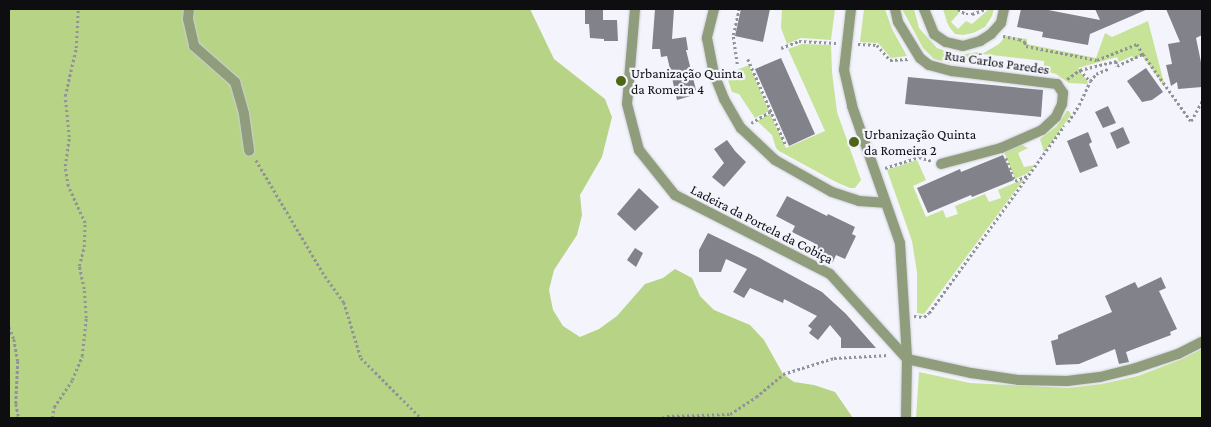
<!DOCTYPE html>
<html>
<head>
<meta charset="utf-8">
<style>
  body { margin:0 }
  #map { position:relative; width:1211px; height:427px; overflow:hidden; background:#f3f4fc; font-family:"Crimson Pro",serif }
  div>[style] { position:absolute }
  .green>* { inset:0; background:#c6e397 }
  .forest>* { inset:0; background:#b6d386 }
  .building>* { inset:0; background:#82838a }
  .path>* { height:2.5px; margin-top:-1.25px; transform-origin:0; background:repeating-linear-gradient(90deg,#929399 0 2.5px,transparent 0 5px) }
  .roads { filter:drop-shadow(0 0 1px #cecfd6) drop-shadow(0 0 1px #cecfd6) }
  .street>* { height:10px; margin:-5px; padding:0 5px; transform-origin:5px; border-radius:5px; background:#909d7d }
  .dots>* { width:14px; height:14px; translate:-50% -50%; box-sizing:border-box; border:2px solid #f3f4fc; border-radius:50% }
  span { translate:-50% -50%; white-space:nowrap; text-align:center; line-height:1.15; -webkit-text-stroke:4.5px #f3f4fc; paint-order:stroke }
  .street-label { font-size:14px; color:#0e0e11 }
  .poi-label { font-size:14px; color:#0e0e11 }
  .left { translate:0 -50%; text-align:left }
  .frame { position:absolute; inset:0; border:10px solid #0e0e11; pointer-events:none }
</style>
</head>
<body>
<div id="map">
  <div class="green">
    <i style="clip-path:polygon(782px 9px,835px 9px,831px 40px,801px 38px,787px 44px,781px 28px)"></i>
    <i style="clip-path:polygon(864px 9px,885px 9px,892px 29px,907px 56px,891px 58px,878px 43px,860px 42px)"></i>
    <i style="clip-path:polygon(902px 9px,914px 9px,919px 28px,937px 48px,958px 55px,978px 52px,977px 62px,951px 60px,950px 63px,934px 59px,923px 48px)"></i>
    <i style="clip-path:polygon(943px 9px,957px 9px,959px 13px,951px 22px,958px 29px,966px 21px,972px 24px,989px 9px,994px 9px,992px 16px,985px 27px,973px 33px,963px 35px,955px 34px,950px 28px,947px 22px)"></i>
    <i style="clip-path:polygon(1148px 21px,1165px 87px,1142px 55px,1134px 59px,1132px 56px,1119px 62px,1117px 57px,1078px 68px,1088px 82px,1087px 84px,1069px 83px,1056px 74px,1044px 71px,1044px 61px,982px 54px,999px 44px,1006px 36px,1027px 39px,1027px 44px,1096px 58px,1105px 33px,1112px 37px)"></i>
    <i style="clip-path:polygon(802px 44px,831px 45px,832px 72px,837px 112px,861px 180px,855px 188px,850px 188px,836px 182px,779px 151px,776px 148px,772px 135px,757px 121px,770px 114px,786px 148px,825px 131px,788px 49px)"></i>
    <i style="clip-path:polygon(749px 65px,769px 111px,755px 118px,739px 94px,732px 92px,727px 77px,729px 73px)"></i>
    <i style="clip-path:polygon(1067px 111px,1069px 111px,1071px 115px,1044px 152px,1040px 139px,1057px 126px)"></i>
    <i style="clip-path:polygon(1022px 145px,1028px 148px,1018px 153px,1024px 167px,1035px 165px,1028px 173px,1015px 179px,1004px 152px)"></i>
    <i style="clip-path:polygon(917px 160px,926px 180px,913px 186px,926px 217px,943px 210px,946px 218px,958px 214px,955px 206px,985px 194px,989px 202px,1001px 198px,998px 190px,1024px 179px,924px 314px,917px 313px,917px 272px,912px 241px,887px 170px)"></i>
    <i style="clip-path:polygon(1202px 349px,1202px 418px,916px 418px,919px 372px,970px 383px,1068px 388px,1102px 384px,1138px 376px,1180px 360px)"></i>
  </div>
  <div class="forest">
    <i style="clip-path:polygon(9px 9px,530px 9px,554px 59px,605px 99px,612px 117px,602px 157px,580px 195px,582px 215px,577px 235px,554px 270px,549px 290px,553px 310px,563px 326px,580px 337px,599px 329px,617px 316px,645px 284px,663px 278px,675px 269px,692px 278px,700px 296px,714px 310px,750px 325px,764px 340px,783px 374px,794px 382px,814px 385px,835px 392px,853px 418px,9px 418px)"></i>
  </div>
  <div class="building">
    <i style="clip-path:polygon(590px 9px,603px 9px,603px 20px,617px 20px,618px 41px,604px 41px,604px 39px,590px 38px,589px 24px,585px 24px,585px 10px)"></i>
    <i style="clip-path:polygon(655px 9px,674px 9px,672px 39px,686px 37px,688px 50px,686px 50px,697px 94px,677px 100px,667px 56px,661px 57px,660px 49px,652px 49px)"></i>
    <i style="clip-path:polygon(741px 9px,770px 9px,763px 42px,735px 36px)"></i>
    <i style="clip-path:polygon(1021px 9px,1043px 9px,1100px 20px,1095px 9px,1148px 9px,1090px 34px,1088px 45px,1042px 37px,1043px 32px,1017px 27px)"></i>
    <i style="clip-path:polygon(1166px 9px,1202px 9px,1202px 35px,1196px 38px,1202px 67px,1202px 87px,1178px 89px,1177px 82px,1171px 86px,1166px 65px,1172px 64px,1168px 44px,1180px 42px)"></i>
    <i style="clip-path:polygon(781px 58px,815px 134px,789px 146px,755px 69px)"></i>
    <i style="clip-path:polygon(1146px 68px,1163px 92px,1152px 100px,1142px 102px,1127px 81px)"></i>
    <i style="clip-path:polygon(908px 77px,1043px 90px,1041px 117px,905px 104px)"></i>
    <i style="clip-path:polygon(1108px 106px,1116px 123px,1103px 128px,1095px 112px)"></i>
    <i style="clip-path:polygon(1123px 127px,1130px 143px,1117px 149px,1110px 133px)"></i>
    <i style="clip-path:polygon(1088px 132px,1092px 142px,1089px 144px,1098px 166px,1080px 173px,1067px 141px)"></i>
    <i style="clip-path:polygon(727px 140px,735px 151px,746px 162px,724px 187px,712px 177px,724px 163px,714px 149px)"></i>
    <i style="clip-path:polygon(1003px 155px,1014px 180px,987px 191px,972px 197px,971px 195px,928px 213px,917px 188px,960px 169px,961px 172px)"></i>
    <i style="clip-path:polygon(639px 188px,659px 207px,635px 231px,617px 214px)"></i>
    <i style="clip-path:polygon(787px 196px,827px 216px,828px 214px,855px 227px,852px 234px,856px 236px,845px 259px,836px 255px,832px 264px,811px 254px,816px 245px,814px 243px,792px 232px,795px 226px,776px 216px)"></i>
    <i style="clip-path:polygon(708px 233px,758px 257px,822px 292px,846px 314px,876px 348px,841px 348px,841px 338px,830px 325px,818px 340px,809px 333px,812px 329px,808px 326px,817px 316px,784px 299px,783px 303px,750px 288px,744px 298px,733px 292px,747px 269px,726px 259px,721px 272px,699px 272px,699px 250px)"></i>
    <i style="clip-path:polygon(635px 248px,643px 253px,636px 267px,627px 260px)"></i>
    <i style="clip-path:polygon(1161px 277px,1166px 288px,1159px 291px,1177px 329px,1170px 332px,1171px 335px,1126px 352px,1129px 362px,1119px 364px,1115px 349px,1079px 364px,1056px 365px,1051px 341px,1058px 339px,1058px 335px,1112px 312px,1105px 296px,1135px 282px,1138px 288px)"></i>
  </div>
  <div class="path">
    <i style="left:958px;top:9px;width:9px;rotate:32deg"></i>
    <i style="left:966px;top:14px;width:6px"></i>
    <i style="left:972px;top:14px;width:15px;rotate:-20deg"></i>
    <i style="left:1003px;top:36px;width:16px;rotate:11deg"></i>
    <i style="left:1019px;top:39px;width:7px;rotate:27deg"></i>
    <i style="left:1025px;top:42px;width:4px;rotate:76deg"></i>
    <i style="left:1026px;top:46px;width:72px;rotate:11.2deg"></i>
    <i style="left:1097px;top:60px;width:43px;rotate:-21.8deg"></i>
    <i style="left:1137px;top:44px;width:12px;rotate:59deg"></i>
    <i style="left:858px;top:44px;width:19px;rotate:3deg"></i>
    <i style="left:877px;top:45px;width:20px;rotate:49deg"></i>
    <i style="left:890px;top:60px;width:19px;rotate:-3deg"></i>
    <i style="left:781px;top:48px;width:19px;rotate:-21deg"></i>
    <i style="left:799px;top:41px;width:37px;rotate:3deg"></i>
    <i style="left:748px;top:59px;width:94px;rotate:66.2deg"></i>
    <i style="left:737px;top:64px;width:29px;rotate:-98deg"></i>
    <i style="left:733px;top:35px;width:27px;rotate:-77deg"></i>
    <i style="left:979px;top:65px;width:12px;rotate:-85deg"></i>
    <i style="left:1080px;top:70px;width:15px;rotate:48deg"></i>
    <i style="left:1067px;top:79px;width:16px;rotate:-35deg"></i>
    <i style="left:1080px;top:70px;width:37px;rotate:-14deg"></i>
    <i style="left:1116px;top:61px;width:5px;rotate:79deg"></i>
    <i style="left:1117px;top:66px;width:29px;rotate:-25deg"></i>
    <i style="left:1143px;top:54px;width:82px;rotate:54.4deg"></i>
    <i style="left:1191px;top:121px;width:23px;rotate:-61deg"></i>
    <i style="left:1068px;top:122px;width:20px;rotate:-57deg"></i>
    <i style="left:1079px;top:105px;width:26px;rotate:-65deg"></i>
    <i style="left:1090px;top:81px;width:9px;rotate:-49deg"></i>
    <i style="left:1096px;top:74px;width:13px;rotate:-23deg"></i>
    <i style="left:751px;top:123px;width:23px;rotate:-31deg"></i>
    <i style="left:1006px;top:158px;width:25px;rotate:69deg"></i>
    <i style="left:1015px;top:181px;width:13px;rotate:-23deg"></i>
    <i style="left:256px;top:160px;width:135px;rotate:59.3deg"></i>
    <i style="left:325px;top:276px;width:32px;rotate:54deg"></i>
    <i style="left:344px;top:302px;width:59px;rotate:73.1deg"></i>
    <i style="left:361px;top:358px;width:85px;rotate:45deg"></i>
    <i style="left:885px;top:168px;width:36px;rotate:-18deg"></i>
    <i style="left:919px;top:157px;width:14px;rotate:17deg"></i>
    <i style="left:914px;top:316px;width:10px;rotate:6deg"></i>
    <i style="left:924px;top:317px;width:6px;rotate:-39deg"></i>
    <i style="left:929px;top:313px;width:231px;rotate:-54.2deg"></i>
    <i style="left:9px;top:327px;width:13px;rotate:67deg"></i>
    <i style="left:14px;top:339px;width:22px;rotate:80deg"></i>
    <i style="left:18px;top:361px;width:43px;rotate:92.7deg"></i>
    <i style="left:16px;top:404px;width:14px;rotate:78deg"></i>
    <i style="left:52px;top:418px;width:11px;rotate:-80deg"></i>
    <i style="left:54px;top:407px;width:32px;rotate:-56deg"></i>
    <i style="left:72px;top:380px;width:26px;rotate:-67deg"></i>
    <i style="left:82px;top:356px;width:38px;rotate:-84deg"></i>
    <i style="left:86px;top:318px;width:29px;rotate:-94deg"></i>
    <i style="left:84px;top:289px;width:24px;rotate:-102deg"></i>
    <i style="left:79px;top:266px;width:20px;rotate:-75deg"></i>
    <i style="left:84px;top:247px;width:24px;rotate:-88deg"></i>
    <i style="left:85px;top:223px;width:41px;rotate:-114.7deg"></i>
    <i style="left:68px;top:186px;width:20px;rotate:-99deg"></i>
    <i style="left:65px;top:166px;width:29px;rotate:-82deg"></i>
    <i style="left:69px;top:137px;width:41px;rotate:-95.6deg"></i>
    <i style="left:65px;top:96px;width:49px;rotate:-77.1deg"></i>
    <i style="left:76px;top:48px;width:39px;rotate:-87deg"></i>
    <i style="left:662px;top:418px;width:5px;rotate:-22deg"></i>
    <i style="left:667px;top:416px;width:63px;rotate:-1.8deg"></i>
    <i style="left:730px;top:414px;width:31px;rotate:-33deg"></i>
    <i style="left:756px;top:397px;width:35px;rotate:-40deg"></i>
    <i style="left:783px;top:374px;width:53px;rotate:-17.4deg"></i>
    <i style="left:834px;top:358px;width:54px;rotate:-3.2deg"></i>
  </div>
  <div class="roads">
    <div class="street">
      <i style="left:189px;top:9px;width:10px;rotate:96deg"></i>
      <i style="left:188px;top:19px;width:28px;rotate:77deg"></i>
      <i style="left:194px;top:46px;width:55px;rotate:41.3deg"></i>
      <i style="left:235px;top:82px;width:33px;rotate:74deg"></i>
      <i style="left:244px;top:114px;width:37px;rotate:82deg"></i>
      <i style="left:635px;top:9px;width:95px;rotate:94.8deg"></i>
      <i style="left:627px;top:104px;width:48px;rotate:75.4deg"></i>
      <i style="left:639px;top:150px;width:58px;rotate:51.3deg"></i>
      <i style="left:675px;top:195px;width:174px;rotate:27deg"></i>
      <i style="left:830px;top:274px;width:115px;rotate:47.8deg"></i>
      <i style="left:907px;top:359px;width:66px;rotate:12.3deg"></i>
      <i style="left:971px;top:373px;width:49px;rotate:8.3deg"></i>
      <i style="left:1019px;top:380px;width:48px;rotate:1.2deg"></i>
      <i style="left:1067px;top:381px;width:33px;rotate:-7deg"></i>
      <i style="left:1100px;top:377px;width:37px;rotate:-14deg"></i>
      <i style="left:1136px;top:368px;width:44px;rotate:-18.4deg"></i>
      <i style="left:1178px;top:354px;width:27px;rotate:-27deg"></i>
      <i style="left:714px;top:9px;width:30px;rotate:104deg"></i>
      <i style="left:707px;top:38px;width:37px;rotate:79deg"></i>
      <i style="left:714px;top:74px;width:27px;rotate:68deg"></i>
      <i style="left:724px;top:99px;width:34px;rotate:60deg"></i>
      <i style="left:741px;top:128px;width:47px;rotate:43.3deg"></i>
      <i style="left:775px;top:160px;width:65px;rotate:29.3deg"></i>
      <i style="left:832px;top:192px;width:28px;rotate:18deg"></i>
      <i style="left:859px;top:201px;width:26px;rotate:4deg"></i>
      <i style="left:851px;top:9px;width:61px;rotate:96.5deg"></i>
      <i style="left:844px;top:70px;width:37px;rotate:77deg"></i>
      <i style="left:852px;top:106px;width:145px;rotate:70.7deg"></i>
      <i style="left:900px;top:243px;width:116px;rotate:86.5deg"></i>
      <i style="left:907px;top:359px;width:59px;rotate:91deg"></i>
      <i style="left:895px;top:9px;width:13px;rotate:77deg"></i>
      <i style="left:898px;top:22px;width:42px;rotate:58.6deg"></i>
      <i style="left:920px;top:58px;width:11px;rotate:38deg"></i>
      <i style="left:929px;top:65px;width:24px;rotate:15deg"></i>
      <i style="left:952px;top:71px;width:106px;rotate:7.1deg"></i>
      <i style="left:1057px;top:84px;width:11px;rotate:56deg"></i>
      <i style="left:1063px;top:93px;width:11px;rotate:95deg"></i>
      <i style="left:1062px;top:104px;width:14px;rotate:115deg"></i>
      <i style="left:1056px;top:117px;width:19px;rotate:137deg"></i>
      <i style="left:1042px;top:130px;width:45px;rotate:156.3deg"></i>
      <i style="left:1001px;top:148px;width:62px;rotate:165.1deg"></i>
      <i style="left:924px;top:9px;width:27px;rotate:68deg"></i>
      <i style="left:934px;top:34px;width:14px;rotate:34deg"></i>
      <i style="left:946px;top:42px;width:17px;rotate:13deg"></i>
      <i style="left:963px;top:46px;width:18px;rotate:-16deg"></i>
      <i style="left:980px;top:41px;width:13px;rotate:-32deg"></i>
      <i style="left:991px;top:34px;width:15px;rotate:-48deg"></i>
      <i style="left:1001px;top:23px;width:14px;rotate:-78deg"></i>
    </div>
  </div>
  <div class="dots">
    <i style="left:621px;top:81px;background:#4e6717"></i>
    <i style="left:854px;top:142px;background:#4e6717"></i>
  </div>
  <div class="street-label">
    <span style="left:997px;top:62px;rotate:8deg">Rua Carlos Paredes</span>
    <span style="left:762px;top:224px;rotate:27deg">Ladeira da Portela da Cobiça</span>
  </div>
  <div class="poi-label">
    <span class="left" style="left:631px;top:81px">Urbanização Quinta<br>da Romeira 4</span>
    <span class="left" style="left:864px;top:142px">Urbanização Quinta<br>da Romeira 2</span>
  </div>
  <div class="frame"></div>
</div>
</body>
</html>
